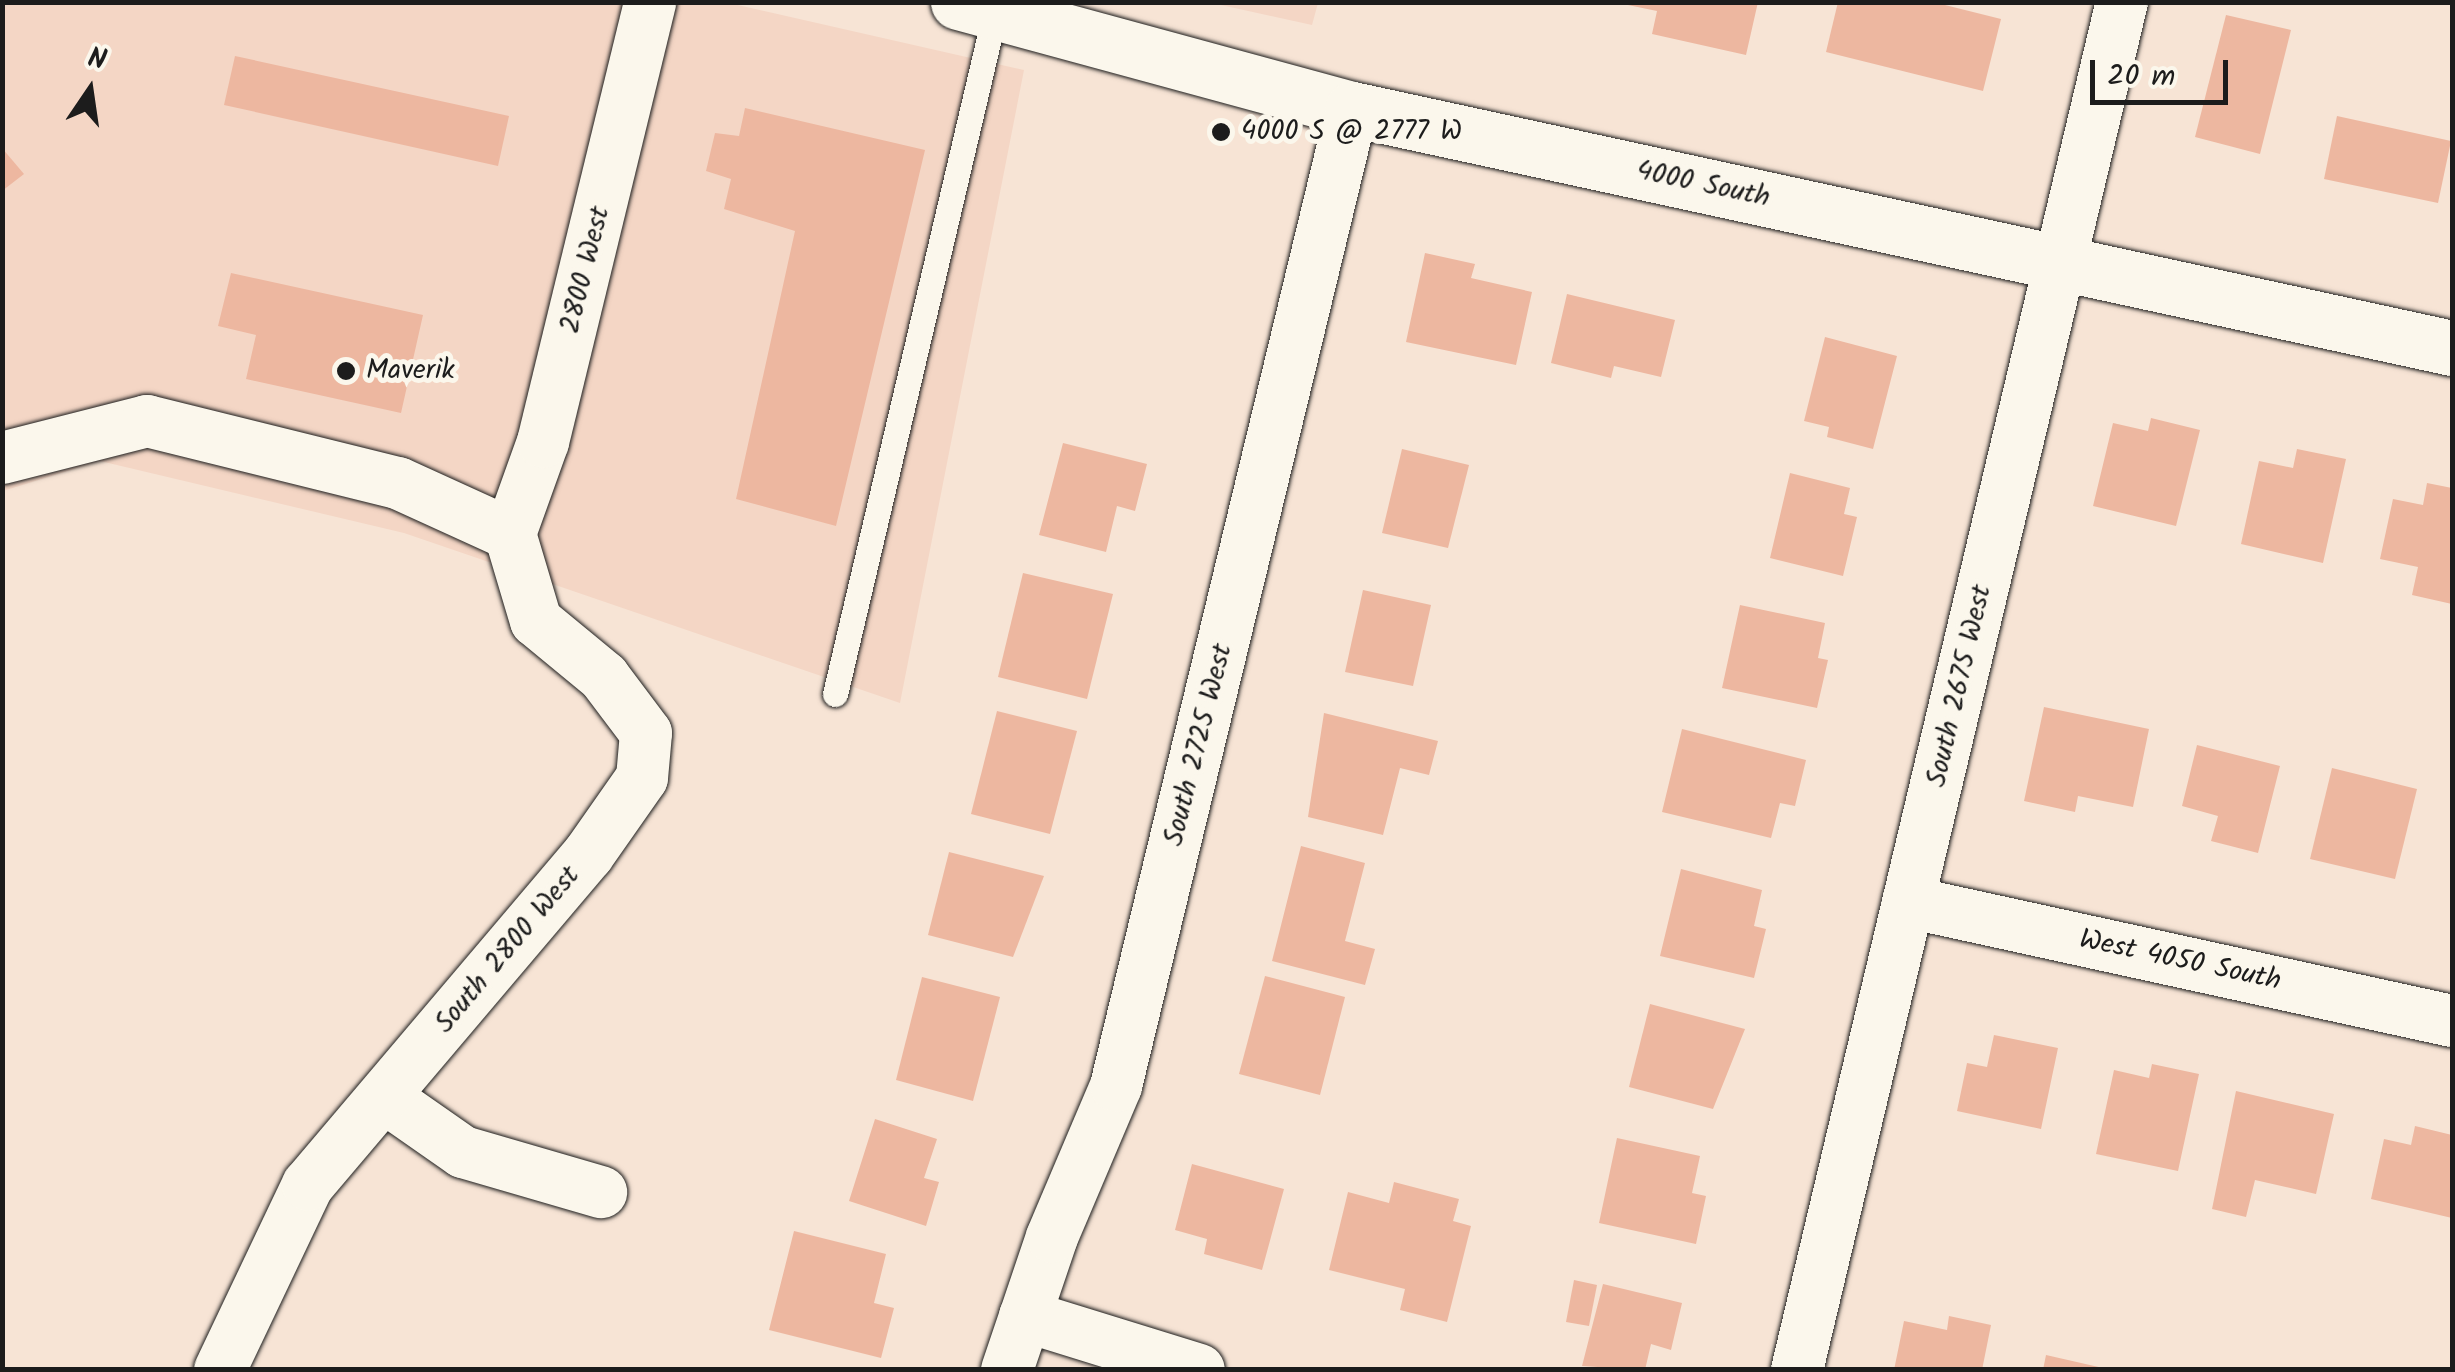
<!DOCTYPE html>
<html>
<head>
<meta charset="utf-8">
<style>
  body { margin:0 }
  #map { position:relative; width:2455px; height:1372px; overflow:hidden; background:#f7e4d5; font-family:Kalam,sans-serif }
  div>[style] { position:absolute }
  .built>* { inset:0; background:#f4d6c5 }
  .building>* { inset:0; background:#edb7a0 }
  .roads { filter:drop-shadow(0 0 2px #1c1c1c) drop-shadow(0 0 2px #1c1c1c) }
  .service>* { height:25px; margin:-12.5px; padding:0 12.5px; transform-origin:12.5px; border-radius:12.5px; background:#fbf7ec }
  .minor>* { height:52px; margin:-26px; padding:0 26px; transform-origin:26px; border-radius:26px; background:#fbf7ec }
  .tertiary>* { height:55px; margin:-27.5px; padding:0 27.5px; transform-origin:27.5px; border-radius:27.5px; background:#fbf7ec }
  .dots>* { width:28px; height:28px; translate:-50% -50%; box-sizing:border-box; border:5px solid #fbf7ec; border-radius:50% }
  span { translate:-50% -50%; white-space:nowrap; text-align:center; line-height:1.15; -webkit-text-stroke:10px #fbf7ec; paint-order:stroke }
  .poi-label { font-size:28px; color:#1c1c1c }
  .left { translate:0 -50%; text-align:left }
  .street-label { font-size:28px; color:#1c1c1c }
  .frame { position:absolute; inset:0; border:5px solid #1c1c1c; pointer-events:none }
  .north { position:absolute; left:40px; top:40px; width:100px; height:100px; -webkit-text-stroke:8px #fbf7ec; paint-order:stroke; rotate:13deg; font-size:28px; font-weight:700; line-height:40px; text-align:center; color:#1c1c1c }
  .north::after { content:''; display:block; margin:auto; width:35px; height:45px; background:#1c1c1c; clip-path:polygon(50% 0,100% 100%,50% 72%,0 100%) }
  .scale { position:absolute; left:2090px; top:60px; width:138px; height:45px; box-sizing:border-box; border:5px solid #1c1c1c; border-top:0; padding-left:12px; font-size:30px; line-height:35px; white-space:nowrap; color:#1c1c1c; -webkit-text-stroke:8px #fbf7ec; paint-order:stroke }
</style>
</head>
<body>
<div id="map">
  <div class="built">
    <i style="clip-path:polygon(2px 3px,729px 3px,1024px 70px,900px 703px,404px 533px,100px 461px,3px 491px)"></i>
    <i style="clip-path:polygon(1212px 3px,1318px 2px,1318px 3px,1312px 25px)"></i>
  </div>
  <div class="building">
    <i style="clip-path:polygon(1758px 2px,1746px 55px,1652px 34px,1657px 11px,1623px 4px)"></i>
    <i style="clip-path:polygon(1838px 2px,1933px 2px,2001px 19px,1983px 91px,1826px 52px)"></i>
    <i style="clip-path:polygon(2226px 15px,2291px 30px,2260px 154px,2195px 137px)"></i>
    <i style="clip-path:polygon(235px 56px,509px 116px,498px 166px,224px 105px)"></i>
    <i style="clip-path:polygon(745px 108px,925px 150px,836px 526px,736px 499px,795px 231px,724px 209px,731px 179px,706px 171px,715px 133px,739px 136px)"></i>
    <i style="clip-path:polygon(2337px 116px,2451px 141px,2438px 203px,2324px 179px)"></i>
    <i style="clip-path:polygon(2px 148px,24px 174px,2px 191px)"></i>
    <i style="clip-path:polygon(1425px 253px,1475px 264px,1471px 278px,1532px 292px,1516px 365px,1406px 342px)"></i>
    <i style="clip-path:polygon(231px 273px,423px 315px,401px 413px,246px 379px,256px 335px,218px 326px)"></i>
    <i style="clip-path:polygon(1567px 294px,1675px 320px,1661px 377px,1614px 366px,1611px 378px,1551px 363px)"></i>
    <i style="clip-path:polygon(1825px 337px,1897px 356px,1873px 449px,1827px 437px,1829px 427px,1804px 421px)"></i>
    <i style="clip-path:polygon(2151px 418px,2200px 430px,2176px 526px,2093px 506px,2113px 423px,2148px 431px)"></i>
    <i style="clip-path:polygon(1063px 443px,1147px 464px,1135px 511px,1117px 506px,1106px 552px,1039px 535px)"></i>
    <i style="clip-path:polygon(1402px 449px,1469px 465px,1448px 548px,1382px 533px)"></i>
    <i style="clip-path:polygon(2297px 449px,2346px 459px,2323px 563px,2241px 544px,2259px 461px,2293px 468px)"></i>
    <i style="clip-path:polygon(1790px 473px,1850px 488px,1844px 514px,1857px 517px,1843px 576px,1770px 558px)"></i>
    <i style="clip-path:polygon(2427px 483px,2452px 488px,2452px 604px,2412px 595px,2418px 567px,2380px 559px,2393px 499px,2423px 505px)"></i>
    <i style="clip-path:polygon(1023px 573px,1113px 594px,1087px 699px,998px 677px)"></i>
    <i style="clip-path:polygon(1363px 590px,1431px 605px,1413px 686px,1345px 672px)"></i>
    <i style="clip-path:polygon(1740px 605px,1825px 623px,1818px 658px,1828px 660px,1817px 708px,1722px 688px)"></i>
    <i style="clip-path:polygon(2044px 707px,2149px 729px,2133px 807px,2078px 796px,2075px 812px,2024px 801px)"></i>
    <i style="clip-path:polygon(997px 711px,1077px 731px,1050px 834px,971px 814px)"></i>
    <i style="clip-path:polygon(1324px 713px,1438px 741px,1429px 775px,1400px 768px,1383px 835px,1308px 817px)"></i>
    <i style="clip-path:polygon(1682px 729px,1806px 760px,1795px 806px,1780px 803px,1771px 838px,1662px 812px)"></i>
    <i style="clip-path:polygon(2197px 745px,2280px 766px,2258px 853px,2211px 841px,2218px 816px,2182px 806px)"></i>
    <i style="clip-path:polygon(2332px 768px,2417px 789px,2395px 879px,2310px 859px)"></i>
    <i style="clip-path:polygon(1301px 846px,1365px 863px,1345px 941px,1375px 949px,1365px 985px,1272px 961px)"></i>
    <i style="clip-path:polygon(949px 852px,1044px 876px,1013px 957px,928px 935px)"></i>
    <i style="clip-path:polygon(1681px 869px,1762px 890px,1754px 926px,1766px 929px,1754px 978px,1660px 956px)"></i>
    <i style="clip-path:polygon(1265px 976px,1345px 997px,1320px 1095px,1239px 1074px)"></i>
    <i style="clip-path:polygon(922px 977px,1000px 997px,973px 1101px,896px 1080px)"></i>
    <i style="clip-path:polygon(1650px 1004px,1745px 1029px,1713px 1109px,1629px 1087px)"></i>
    <i style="clip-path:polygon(1994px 1035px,2058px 1048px,2041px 1129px,1957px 1111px,1967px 1063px,1987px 1067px)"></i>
    <i style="clip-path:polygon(2152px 1064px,2199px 1074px,2178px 1171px,2096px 1154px,2114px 1070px,2149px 1078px)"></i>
    <i style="clip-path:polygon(2236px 1091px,2334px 1114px,2316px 1194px,2255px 1180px,2246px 1217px,2212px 1209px)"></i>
    <i style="clip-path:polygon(875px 1119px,937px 1139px,924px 1178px,939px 1182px,926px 1226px,849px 1201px)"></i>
    <i style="clip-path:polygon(2415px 1126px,2452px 1135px,2452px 1218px,2371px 1199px,2384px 1139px,2411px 1145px)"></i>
    <i style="clip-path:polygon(1617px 1138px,1700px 1156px,1692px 1193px,1706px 1196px,1696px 1244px,1599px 1223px)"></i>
    <i style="clip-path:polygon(1192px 1164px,1284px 1189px,1262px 1270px,1204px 1254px,1207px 1239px,1175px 1230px)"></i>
    <i style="clip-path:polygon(1394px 1182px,1459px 1199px,1453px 1221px,1471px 1226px,1447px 1322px,1400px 1310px,1405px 1289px,1329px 1270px,1348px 1192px,1389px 1203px)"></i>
    <i style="clip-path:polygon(794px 1231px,886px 1254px,874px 1303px,894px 1308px,881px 1358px,769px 1330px)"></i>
    <i style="clip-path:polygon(1574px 1280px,1597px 1285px,1589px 1326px,1566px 1322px)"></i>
    <i style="clip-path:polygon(1603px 1284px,1682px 1303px,1671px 1350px,1651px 1344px,1645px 1370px,1582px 1366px)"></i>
    <i style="clip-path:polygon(1949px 1316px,1991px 1325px,1982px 1370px,1894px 1370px,1904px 1321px,1947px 1330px)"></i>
    <i style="clip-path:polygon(2046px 1355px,2103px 1368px,2102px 1370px,2043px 1370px)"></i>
  </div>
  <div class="roads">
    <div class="service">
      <i style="left:835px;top:694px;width:705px;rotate:-76.79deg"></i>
    </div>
    <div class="minor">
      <i style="left:2px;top:458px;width:150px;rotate:-14.3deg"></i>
      <i style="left:147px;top:421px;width:259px;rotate:13.9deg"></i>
      <i style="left:398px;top:483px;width:123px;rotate:24.5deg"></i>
      <i style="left:510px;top:534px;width:98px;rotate:-70.3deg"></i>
      <i style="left:543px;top:442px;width:453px;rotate:-76.3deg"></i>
      <i style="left:1908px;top:902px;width:557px;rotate:12.34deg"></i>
      <i style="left:387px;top:1099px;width:93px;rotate:34.9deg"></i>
      <i style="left:463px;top:1152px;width:144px;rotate:16.2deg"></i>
      <i style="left:1025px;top:1316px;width:182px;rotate:17.2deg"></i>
      <i style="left:220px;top:1370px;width:205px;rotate:-64.6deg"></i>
      <i style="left:308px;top:1185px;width:433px;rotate:-49.7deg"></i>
      <i style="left:588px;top:855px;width:94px;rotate:-55deg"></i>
      <i style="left:642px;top:778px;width:45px;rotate:-84.9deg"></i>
      <i style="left:646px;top:733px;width:70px;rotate:-126.9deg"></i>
      <i style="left:604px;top:677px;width:88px;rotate:-140.5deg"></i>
      <i style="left:536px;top:621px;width:91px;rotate:-106.6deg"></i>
      <i style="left:1007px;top:1370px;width:140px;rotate:-71.3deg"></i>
      <i style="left:1052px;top:1237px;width:164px;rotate:-67deg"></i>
      <i style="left:1116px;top:1086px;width:1005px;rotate:-76.42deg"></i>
      <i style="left:1797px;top:1370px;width:1406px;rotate:-76.64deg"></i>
    </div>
    <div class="tertiary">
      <i style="left:958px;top:2px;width:408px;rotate:15.2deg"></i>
      <i style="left:1352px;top:109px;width:1126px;rotate:12.26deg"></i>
    </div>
  </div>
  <div class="dots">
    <i style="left:1221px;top:132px;background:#1c1c1c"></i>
    <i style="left:346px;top:371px;background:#1c1c1c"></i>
  </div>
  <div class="poi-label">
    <span class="left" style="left:1241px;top:132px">4000 S @ 2777 W</span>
    <span class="left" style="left:366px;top:371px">Maverik</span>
  </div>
  <div class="street-label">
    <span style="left:1703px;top:185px;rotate:12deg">4000 South</span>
    <span style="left:586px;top:270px;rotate:-76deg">2800 West</span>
    <span style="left:1960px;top:686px;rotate:-77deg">South 2675 West</span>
    <span style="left:1199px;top:745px;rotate:-76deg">South 2725 West</span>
    <span style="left:508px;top:950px;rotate:-50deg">South 2800 West</span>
    <span style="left:2180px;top:961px;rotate:12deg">West 4050 South</span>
  </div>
  <div class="frame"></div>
  <div class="north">N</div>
  <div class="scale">20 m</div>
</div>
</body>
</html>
